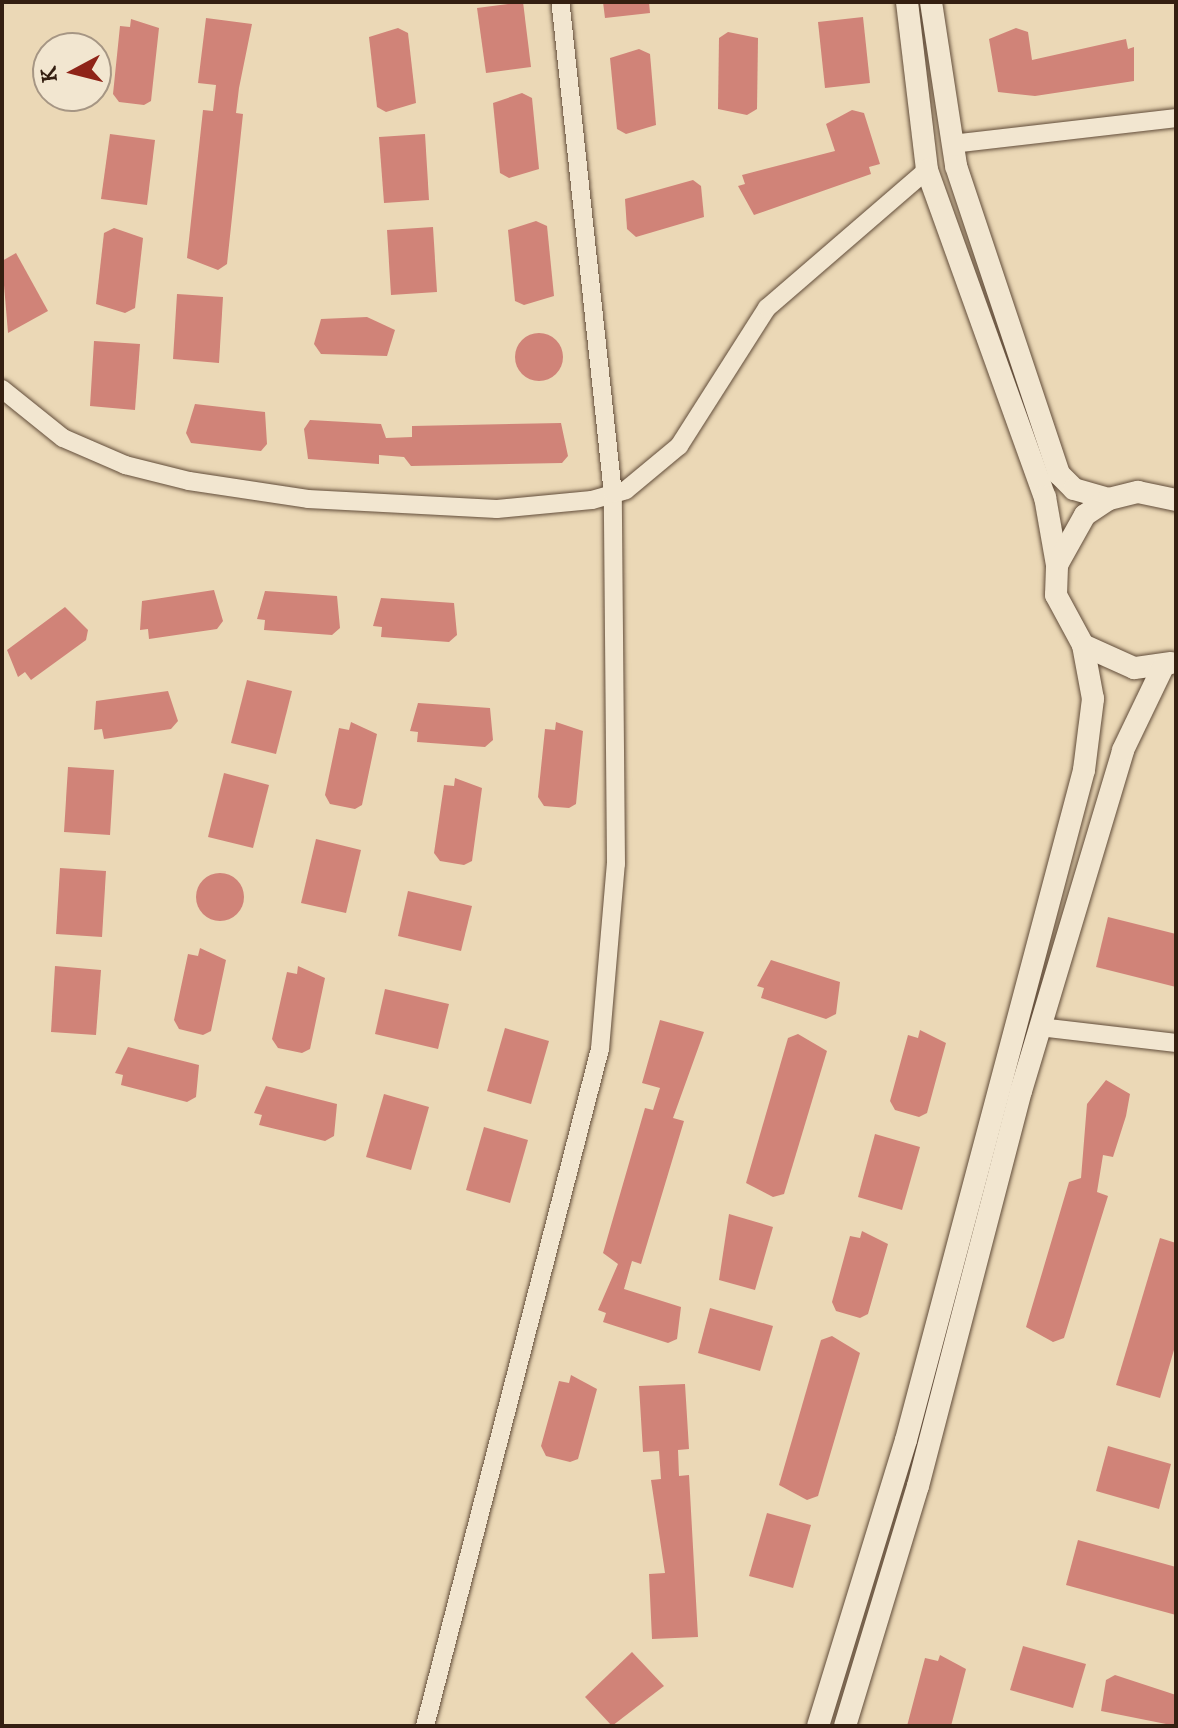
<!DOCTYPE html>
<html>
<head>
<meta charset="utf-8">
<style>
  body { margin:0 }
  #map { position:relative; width:1178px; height:1728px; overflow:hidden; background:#ebd8b6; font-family:"IM FELL English",serif }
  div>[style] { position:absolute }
  .building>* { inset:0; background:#d08378 }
  .round { border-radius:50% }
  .roads { filter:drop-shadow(0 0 2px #624d3a) drop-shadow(0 0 2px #624d3a) }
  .minor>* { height:18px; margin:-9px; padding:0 9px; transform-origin:9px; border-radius:9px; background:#f2e6d0 }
  .tertiary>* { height:22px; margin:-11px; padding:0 11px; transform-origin:11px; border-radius:11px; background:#f2e6d0 }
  span { translate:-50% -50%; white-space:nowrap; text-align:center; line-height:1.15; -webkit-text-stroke:6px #f2e6d0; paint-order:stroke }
  .frame { position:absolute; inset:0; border:4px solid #341f11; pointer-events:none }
  .north { position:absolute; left:32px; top:32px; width:80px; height:80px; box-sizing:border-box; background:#f2e6d0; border:2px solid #a69684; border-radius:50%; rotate:263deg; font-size:22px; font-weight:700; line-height:32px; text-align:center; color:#341f11 }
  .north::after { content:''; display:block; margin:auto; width:28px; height:36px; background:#8f2418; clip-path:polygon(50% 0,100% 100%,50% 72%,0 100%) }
</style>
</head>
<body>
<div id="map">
  <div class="building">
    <i style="clip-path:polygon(523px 2px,531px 67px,486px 73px,477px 8px)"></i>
    <i style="clip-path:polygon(603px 2px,649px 2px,650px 13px,605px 18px)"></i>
    <i style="clip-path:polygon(863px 17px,870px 83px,825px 88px,818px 22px)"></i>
    <i style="clip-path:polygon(206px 18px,252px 24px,239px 88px,236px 113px,243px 114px,227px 264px,218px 270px,187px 258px,203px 110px,213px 111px,216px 85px,198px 83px)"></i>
    <i style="clip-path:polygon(131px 19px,159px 28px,151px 101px,144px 105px,119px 102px,113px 94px,120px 26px,130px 27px)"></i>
    <i style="clip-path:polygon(398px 28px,408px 33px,416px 103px,386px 112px,377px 107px,369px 37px)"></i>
    <i style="clip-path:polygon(1016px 28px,1028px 32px,1032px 60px,1126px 39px,1128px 49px,1134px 47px,1134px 81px,1035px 96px,998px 92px,989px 39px)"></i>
    <i style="clip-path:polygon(728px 32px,758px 38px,757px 109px,747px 115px,718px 109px,719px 38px)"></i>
    <i style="clip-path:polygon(639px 49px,650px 54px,656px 125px,626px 134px,617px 129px,610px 58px)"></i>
    <i style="clip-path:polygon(522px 93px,532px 98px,539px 169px,509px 178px,500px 173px,493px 103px)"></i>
    <i style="clip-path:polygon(852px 110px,864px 113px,880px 164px,869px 167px,871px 174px,754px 215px,738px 186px,745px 184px,742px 175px,835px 151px,826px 124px)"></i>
    <i style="clip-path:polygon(110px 134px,155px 140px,147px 205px,101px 199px)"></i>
    <i style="clip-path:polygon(425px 134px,429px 200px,384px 203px,379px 137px)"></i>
    <i style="clip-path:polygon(693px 180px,701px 186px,704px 217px,636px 237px,627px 229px,625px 199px)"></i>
    <i style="clip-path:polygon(536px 221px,547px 226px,554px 296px,524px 305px,515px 301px,508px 230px)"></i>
    <i style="clip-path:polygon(433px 227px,437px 292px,391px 295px,387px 230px)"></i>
    <i style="clip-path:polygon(114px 228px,143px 238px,135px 308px,125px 313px,96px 304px,104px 233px)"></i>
    <i style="clip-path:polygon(16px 253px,48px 311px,8px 333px,2px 261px)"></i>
    <i style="clip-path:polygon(177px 294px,223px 297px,219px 363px,173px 359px)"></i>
    <i style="clip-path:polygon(367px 317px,395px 330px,387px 356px,321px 354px,314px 344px,321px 319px)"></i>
    <i class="round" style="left:515px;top:333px;width:48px;height:48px"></i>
    <i style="clip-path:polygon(94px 341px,140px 344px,135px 410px,90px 406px)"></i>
    <i style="clip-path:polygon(195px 404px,265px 412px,267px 444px,261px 451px,191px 443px,186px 433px)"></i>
    <i style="clip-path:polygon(310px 420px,381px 424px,386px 438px,412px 437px,412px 426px,561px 423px,568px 456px,562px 463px,411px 466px,404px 457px,379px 455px,379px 464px,308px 459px,304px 429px)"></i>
    <i style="clip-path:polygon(214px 590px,223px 621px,217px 629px,149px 639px,148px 629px,140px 630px,142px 601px)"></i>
    <i style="clip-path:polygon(265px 591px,337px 596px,340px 628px,332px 635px,264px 630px,265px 620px,257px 619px)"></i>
    <i style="clip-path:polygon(381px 598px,454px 603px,457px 635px,449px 642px,381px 637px,382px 627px,373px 626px)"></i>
    <i style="clip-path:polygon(65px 607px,88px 630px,86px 640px,31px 680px,25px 672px,18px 677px,7px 650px)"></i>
    <i style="clip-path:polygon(247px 680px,292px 691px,276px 754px,231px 743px)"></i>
    <i style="clip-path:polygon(168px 691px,178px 721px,171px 729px,104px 739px,102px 729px,94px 730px,96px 701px)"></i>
    <i style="clip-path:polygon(418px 703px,490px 708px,493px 740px,485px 747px,417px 742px,418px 732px,410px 731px)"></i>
    <i style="clip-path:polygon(351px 722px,377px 734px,362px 805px,355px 809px,330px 804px,325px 795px,339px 728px,349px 730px)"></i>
    <i style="clip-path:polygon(556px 722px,583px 731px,576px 804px,569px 808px,544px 806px,538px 797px,545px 729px,555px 730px)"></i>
    <i style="clip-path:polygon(68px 767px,114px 770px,110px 835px,64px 832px)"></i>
    <i style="clip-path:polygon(224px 773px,269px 785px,253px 848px,208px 837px)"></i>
    <i style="clip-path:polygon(455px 778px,482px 788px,472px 861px,464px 865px,440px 861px,434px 853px,444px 785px,454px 786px)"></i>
    <i style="clip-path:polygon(316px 839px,361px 850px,346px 913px,301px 903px)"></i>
    <i style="clip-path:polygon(60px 868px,106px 871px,102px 937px,56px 934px)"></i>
    <i class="round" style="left:196px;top:873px;width:48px;height:48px"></i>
    <i style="clip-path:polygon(408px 891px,472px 906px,461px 951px,398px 936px)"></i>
    <i style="clip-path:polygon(1108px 917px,1176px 934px,1176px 987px,1096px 967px)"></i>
    <i style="clip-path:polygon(200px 948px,226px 960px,211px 1031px,203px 1035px,179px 1029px,174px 1020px,188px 954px,198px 956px)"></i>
    <i style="clip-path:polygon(771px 960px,840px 982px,836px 1014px,826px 1019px,761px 998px,764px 988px,757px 986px)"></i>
    <i style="clip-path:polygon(55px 966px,101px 970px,96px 1035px,51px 1032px)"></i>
    <i style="clip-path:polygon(298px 966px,325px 978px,310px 1049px,302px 1053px,278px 1048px,272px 1039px,287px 972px,297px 974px)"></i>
    <i style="clip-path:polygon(385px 989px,449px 1004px,438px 1049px,375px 1034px)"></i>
    <i style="clip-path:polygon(660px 1020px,704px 1032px,673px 1118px,684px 1121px,641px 1264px,632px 1261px,624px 1289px,681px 1307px,677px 1339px,668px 1343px,603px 1322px,606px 1313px,598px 1310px,618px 1264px,603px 1253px,645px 1108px,653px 1110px,660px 1088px,642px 1083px)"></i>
    <i style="clip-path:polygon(505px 1028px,549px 1041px,531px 1104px,487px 1091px)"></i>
    <i style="clip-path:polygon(920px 1030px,946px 1043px,927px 1113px,919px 1117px,895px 1110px,890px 1101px,908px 1035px,918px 1038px)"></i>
    <i style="clip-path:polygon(798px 1034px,827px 1051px,784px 1194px,773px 1197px,746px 1183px,788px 1038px)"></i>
    <i style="clip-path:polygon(128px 1047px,199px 1065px,196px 1097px,187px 1102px,121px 1085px,123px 1075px,115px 1073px)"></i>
    <i style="clip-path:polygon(1106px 1080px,1130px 1094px,1126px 1116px,1113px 1157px,1103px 1155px,1097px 1192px,1108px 1196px,1064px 1338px,1053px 1342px,1026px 1327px,1069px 1182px,1081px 1178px,1087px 1104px)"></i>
    <i style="clip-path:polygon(266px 1086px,337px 1104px,334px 1136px,325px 1141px,259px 1125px,262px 1115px,254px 1113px)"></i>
    <i style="clip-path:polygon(384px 1094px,429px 1107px,411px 1170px,366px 1157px)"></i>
    <i style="clip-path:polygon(484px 1127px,528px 1140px,510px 1203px,466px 1190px)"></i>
    <i style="clip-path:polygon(875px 1134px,920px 1147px,902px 1210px,858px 1197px)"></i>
    <i style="clip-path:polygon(729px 1214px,773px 1227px,755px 1290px,719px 1280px)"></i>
    <i style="clip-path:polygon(862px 1231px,888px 1244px,868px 1314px,860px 1318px,836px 1311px,832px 1302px,850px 1236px,860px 1238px)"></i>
    <i style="clip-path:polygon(1160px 1238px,1176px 1243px,1176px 1343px,1160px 1398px,1116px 1385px)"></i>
    <i style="clip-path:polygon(710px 1308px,773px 1326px,760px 1371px,698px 1353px)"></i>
    <i style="clip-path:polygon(832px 1336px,860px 1353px,818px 1496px,807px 1500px,779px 1485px,821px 1340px)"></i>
    <i style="clip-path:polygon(571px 1375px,597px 1389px,578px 1459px,570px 1462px,546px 1456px,541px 1446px,559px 1381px,569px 1383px)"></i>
    <i style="clip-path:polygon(685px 1384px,689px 1449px,678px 1450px,679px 1476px,689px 1475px,698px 1637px,652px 1639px,649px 1574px,665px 1573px,651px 1480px,661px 1479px,659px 1451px,643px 1452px,639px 1386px)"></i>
    <i style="clip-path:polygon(1108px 1446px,1171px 1464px,1159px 1509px,1096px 1491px)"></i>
    <i style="clip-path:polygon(767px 1513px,811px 1525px,793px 1588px,749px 1576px)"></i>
    <i style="clip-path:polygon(1078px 1540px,1176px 1567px,1176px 1615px,1066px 1585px)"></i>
    <i style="clip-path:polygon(1023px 1646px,1086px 1664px,1073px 1708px,1010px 1690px)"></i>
    <i style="clip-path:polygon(632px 1652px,664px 1686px,612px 1726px,585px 1697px)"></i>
    <i style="clip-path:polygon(940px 1655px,966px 1669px,951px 1726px,907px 1726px,925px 1658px,938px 1661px)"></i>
    <i style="clip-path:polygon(1115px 1675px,1176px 1695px,1176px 1726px,1101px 1711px,1106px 1680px)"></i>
  </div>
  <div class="roads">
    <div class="minor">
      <i style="left:952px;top:144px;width:226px;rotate:-6.6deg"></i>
      <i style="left:2px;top:389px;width:78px;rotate:38.8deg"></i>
      <i style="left:63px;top:438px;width:68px;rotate:23.5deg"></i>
      <i style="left:125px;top:465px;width:66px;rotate:14deg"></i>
      <i style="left:189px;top:481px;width:120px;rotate:8.6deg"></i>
      <i style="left:308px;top:499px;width:189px;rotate:3deg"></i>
      <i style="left:497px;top:509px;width:95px;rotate:-5.4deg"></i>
      <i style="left:592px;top:500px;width:35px;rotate:-16deg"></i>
      <i style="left:626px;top:490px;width:69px;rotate:-39.7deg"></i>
      <i style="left:679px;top:446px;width:164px;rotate:-57.5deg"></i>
      <i style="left:767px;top:308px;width:211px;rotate:-40.8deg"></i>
      <i style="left:1040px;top:1027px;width:137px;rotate:6.7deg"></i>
      <i style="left:425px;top:1726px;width:699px;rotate:-75.51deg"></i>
      <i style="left:600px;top:1049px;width:186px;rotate:-85.1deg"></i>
      <i style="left:616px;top:864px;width:370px;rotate:-90.5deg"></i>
      <i style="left:613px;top:494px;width:495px;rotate:-96.1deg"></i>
    </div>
    <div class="tertiary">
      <i style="left:907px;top:2px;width:169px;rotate:83.2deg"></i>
      <i style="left:927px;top:170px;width:348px;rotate:70.2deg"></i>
      <i style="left:1045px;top:497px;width:69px;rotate:80deg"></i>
      <i style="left:931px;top:2px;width:166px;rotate:81.3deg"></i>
      <i style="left:956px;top:166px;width:325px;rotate:71.5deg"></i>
      <i style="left:1059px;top:474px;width:21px;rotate:45deg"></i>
      <i style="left:1074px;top:489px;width:36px;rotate:16deg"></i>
      <i style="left:1171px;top:663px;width:37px;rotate:172deg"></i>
      <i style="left:1134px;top:668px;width:56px;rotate:-155.7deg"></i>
      <i style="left:1083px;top:645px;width:57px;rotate:-118.4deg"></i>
      <i style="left:1056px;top:595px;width:30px;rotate:-88deg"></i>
      <i style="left:1057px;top:565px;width:57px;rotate:-60.8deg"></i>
      <i style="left:1085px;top:515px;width:29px;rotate:-34deg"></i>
      <i style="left:1109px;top:499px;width:30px;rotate:-14deg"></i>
      <i style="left:1138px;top:492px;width:39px;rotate:12deg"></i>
      <i style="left:818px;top:1726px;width:299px;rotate:-72.9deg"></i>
      <i style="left:906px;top:1440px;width:693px;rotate:-75.12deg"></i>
      <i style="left:1084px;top:770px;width:72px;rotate:-82.8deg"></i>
      <i style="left:1093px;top:699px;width:55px;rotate:-100.5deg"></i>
      <i style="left:845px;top:1726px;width:251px;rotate:-73.1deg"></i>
      <i style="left:918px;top:1486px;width:408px;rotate:-75.4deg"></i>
      <i style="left:1021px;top:1091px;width:356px;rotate:-73.3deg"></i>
      <i style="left:1123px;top:750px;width:92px;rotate:-64.3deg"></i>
    </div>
  </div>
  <div class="frame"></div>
  <div class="north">K</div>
</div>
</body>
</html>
